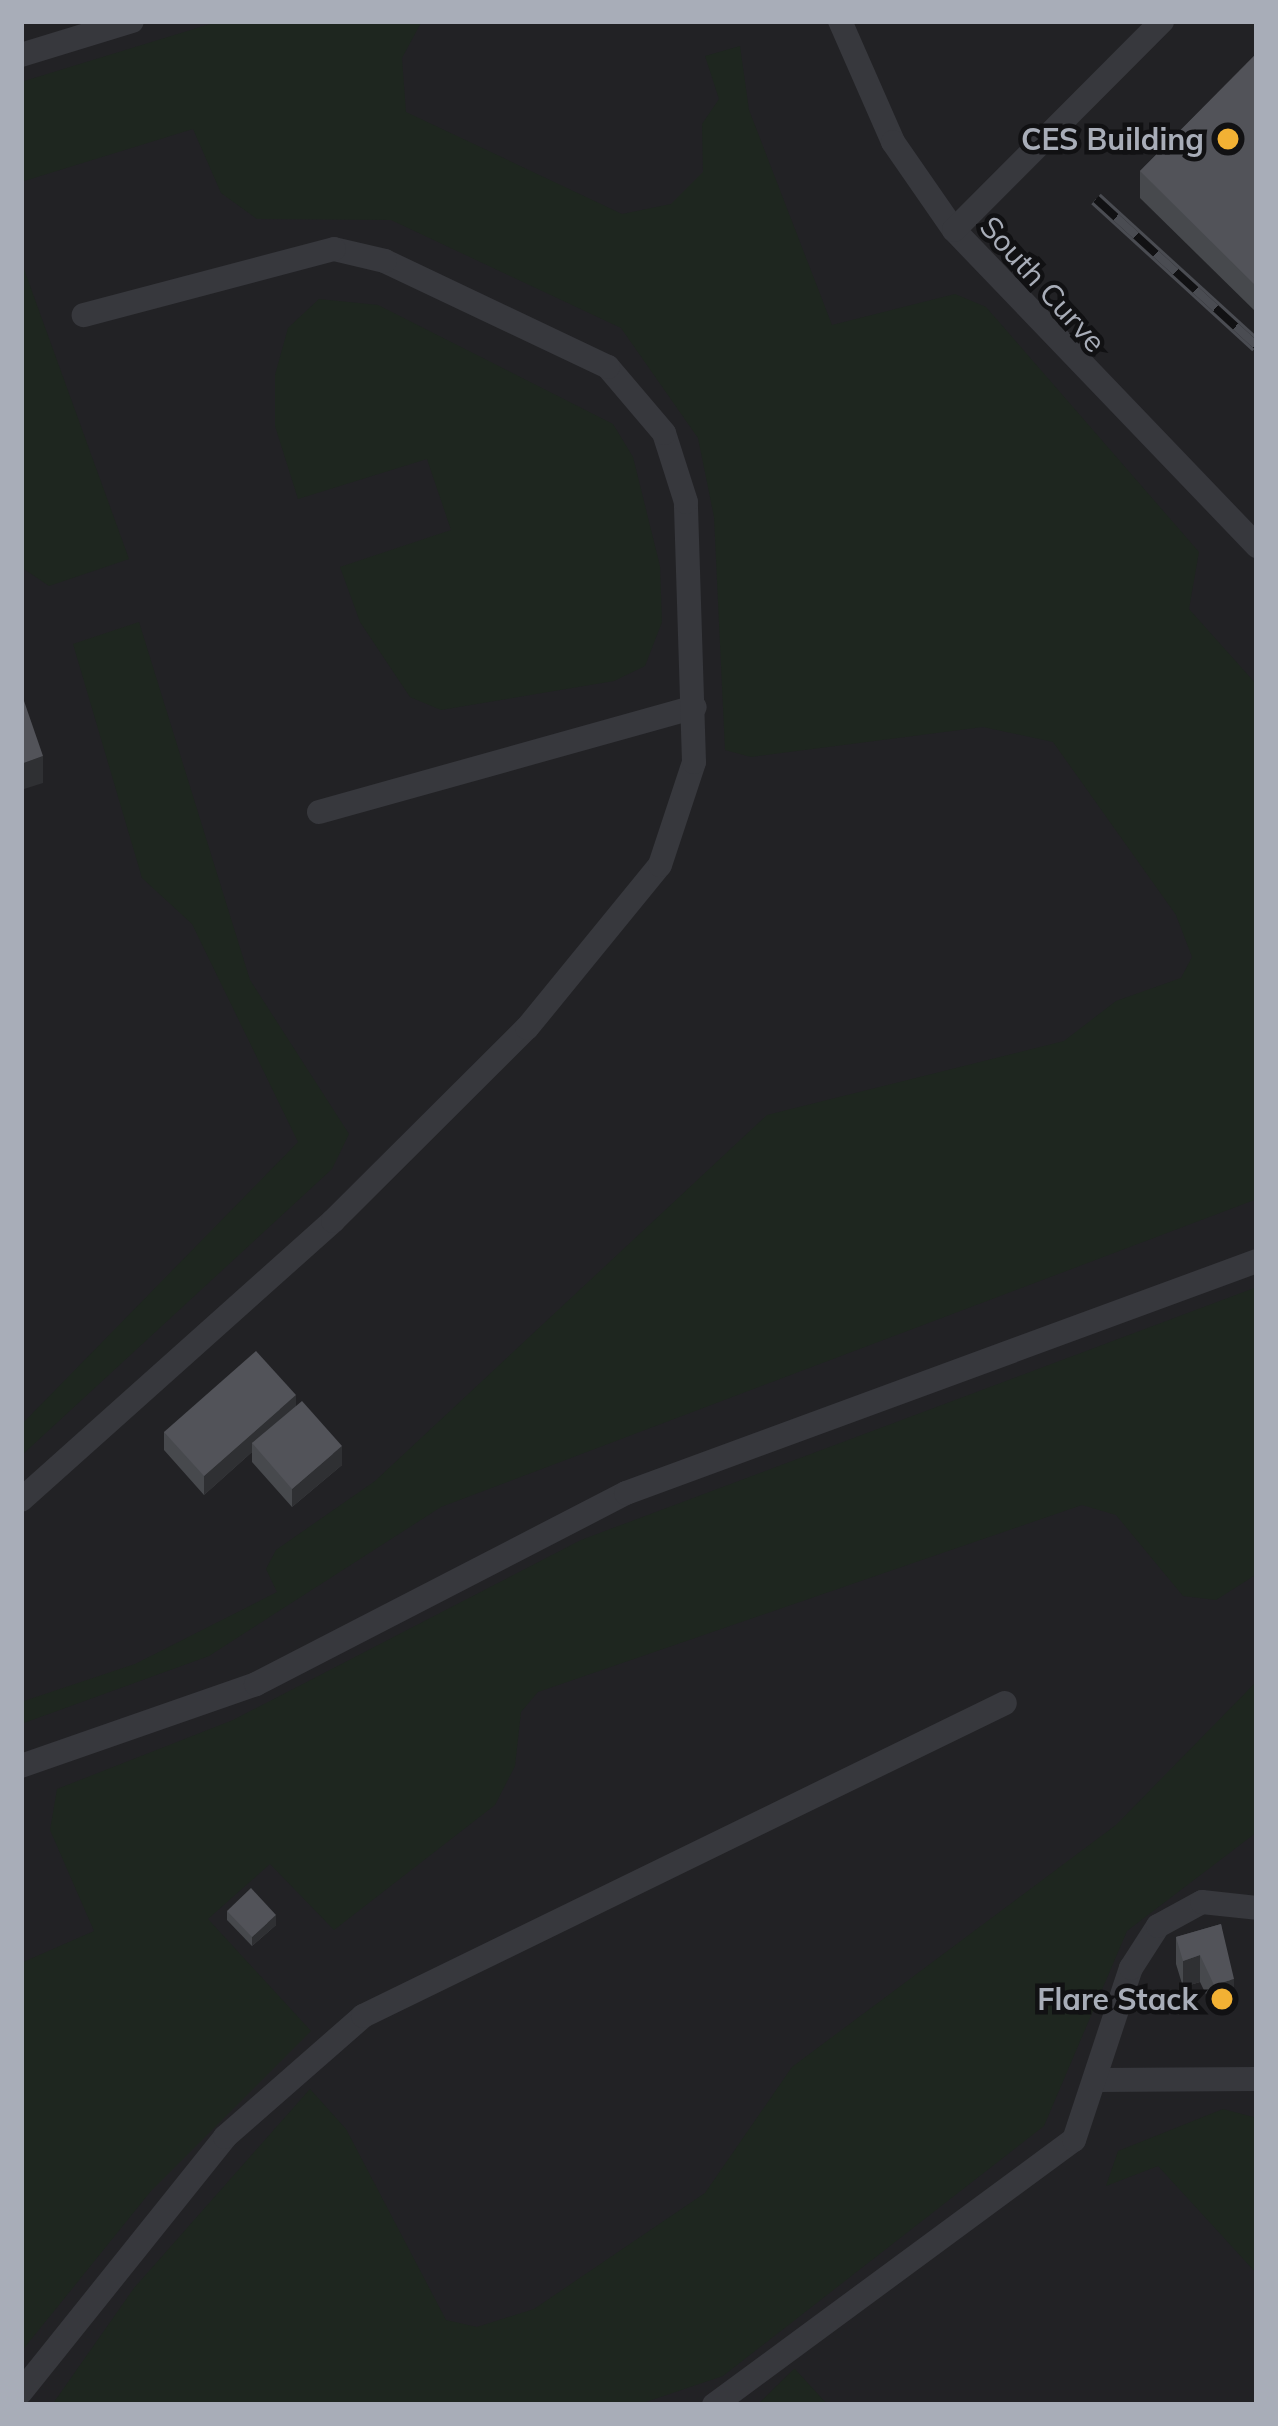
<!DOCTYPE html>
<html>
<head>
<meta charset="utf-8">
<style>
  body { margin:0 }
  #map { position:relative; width:1278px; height:2426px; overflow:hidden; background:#161618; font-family:Mulish,sans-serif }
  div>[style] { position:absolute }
  .built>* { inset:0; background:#222225 }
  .green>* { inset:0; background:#1e261f }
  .service>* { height:24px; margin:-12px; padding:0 12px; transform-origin:12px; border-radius:12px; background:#37383d }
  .rail>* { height:14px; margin-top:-7px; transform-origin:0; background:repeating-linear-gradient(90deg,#111113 0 27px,#4a4c52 0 54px); box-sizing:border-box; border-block:3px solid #4a4c52 }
  .wall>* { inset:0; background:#47494d }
  .shaded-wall>* { inset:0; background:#2f3033 }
  .building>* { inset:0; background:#525359 }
  .dots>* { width:33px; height:33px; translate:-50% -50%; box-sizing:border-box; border:6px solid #111113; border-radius:50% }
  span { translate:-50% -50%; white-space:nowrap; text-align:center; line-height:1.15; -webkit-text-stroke:9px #111113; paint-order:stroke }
  .poi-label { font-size:30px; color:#a8adb8; font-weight:700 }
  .right { translate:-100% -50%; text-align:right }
  .street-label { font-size:30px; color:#a8adb8 }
  .frame { position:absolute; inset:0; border:24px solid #a8adb8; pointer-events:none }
</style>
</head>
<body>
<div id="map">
  <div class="built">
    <i style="clip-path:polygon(21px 21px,1257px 21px,1257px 2405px,21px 2405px)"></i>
  </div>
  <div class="green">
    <i style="clip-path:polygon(220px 21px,422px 21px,402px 58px,406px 112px,622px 214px,671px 204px,703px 172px,702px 124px,719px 99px,705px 56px,740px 46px,749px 110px,832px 325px,955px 294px,986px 307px,1199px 552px,1189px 609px,1257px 685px,1257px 1199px,441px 1507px,209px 1656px,21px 1724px,21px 1702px,135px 1664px,277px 1592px,266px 1569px,276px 1550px,375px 1481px,767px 1115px,1064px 1041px,1116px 1001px,1181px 978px,1192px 957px,1176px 915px,1053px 742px,983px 727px,751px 757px,725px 750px,714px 517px,698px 438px,621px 328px,391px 220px,257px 219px,221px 193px,193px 129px,21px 182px,21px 82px)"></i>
    <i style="clip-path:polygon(21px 261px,129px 559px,49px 586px,21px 567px)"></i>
    <i style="clip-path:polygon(319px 299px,378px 305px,613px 424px,633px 457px,660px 566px,662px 622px,645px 666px,614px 681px,441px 710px,410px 697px,360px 622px,340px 567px,451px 530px,427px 459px,298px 499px,275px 426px,275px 375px,288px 328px)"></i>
    <i style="clip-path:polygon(139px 622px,250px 980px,349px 1134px,332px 1169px,21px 1456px,21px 1425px,298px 1142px,192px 924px,142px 878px,73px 644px)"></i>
    <i style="clip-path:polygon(1257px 1287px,1257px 1574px,1216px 1600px,1183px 1596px,1116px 1515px,1082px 1505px,538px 1692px,521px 1712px,515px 1766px,495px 1805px,334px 1930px,270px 1864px,208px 1919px,311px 2031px,151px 2191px,21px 2352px,21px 1963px,94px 1931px,50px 1830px,57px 1789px,233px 1720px,581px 1540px)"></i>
    <i style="clip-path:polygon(1257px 1681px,1257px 1832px,1127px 1931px,1044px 2126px,723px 2376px,637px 2405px,52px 2405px,134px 2288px,310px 2089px,346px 2129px,446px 2320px,477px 2327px,534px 2309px,705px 2193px,792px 2067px,1116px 1825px)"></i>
    <i style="clip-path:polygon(1223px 2109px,1257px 2118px,1257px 2274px,1158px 2166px,1106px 2186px,1118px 2151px)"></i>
    <i style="clip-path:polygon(795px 2369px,828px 2405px,757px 2405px,794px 2369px)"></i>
  </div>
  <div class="service">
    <i style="left:840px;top:21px;width:132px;rotate:66.3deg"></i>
    <i style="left:893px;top:142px;width:107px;rotate:55.3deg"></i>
    <i style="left:954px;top:230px;width:438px;rotate:46.2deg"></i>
    <i style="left:21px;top:55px;width:116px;rotate:-17deg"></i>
    <i style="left:954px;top:230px;width:295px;rotate:-45.1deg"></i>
    <i style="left:319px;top:812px;width:390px;rotate:-15.6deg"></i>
    <i style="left:21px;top:1500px;width:419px;rotate:-41.8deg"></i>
    <i style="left:333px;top:1221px;width:274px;rotate:-44.9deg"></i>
    <i style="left:527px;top:1028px;width:210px;rotate:-50.8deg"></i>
    <i style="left:660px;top:865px;width:108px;rotate:-71.7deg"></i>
    <i style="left:694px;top:762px;width:260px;rotate:-91.8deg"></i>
    <i style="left:686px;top:502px;width:72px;rotate:-107.7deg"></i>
    <i style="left:664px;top:433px;width:87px;rotate:-130.3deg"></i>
    <i style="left:608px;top:367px;width:247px;rotate:-154.6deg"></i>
    <i style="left:385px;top:261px;width:52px;rotate:-166.8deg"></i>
    <i style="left:334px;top:249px;width:259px;rotate:165.2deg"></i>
    <i style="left:21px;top:1766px;width:249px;rotate:-19.2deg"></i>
    <i style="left:256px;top:1684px;width:416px;rotate:-27.3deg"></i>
    <i style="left:626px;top:1493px;width:672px;rotate:-20.19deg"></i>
    <i style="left:1098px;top:2080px;width:159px;rotate:-0.4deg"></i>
    <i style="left:21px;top:2392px;width:327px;rotate:-51.3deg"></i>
    <i style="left:225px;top:2137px;width:184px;rotate:-41.2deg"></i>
    <i style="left:363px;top:2016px;width:714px;rotate:-25.99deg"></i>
    <i style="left:714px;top:2405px;width:447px;rotate:-36.4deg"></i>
    <i style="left:1074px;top:2140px;width:181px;rotate:-71.7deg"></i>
    <i style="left:1131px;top:1968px;width:50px;rotate:-57.3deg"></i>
    <i style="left:1158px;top:1926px;width:50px;rotate:-28.6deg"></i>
    <i style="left:1202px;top:1902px;width:55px;rotate:6.2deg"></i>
  </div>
  <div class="rail">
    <i style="left:1096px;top:199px;width:218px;rotate:42.4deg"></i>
  </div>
  <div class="wall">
    <i style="clip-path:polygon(1257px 53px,1257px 313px,1140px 198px,1140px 171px)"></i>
    <i style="clip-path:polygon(296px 1406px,342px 1465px,292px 1507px,252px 1462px,252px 1452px,204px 1495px,164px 1450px,164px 1432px)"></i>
    <i style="clip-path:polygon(227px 1911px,276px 1925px,252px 1946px,227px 1920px)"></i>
    <i style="clip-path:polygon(1221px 1924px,1234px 2006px,1214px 2011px,1200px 1982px,1183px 1987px,1176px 1964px,1176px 1937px)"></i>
  </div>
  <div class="shaded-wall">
    <i style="clip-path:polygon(43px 756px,43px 783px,21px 790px,21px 764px)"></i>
    <i style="clip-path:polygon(296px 1395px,296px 1413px,252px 1443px,252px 1452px,204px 1495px,204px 1476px)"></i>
    <i style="clip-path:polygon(342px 1446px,342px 1465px,292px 1507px,292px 1489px)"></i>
    <i style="clip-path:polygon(276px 1915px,276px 1925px,252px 1946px,252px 1937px)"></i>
    <i style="clip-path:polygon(1200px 1955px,1200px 1982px,1183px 1987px,1183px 1961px)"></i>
    <i style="clip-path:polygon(1234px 1979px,1234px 2006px,1214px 2011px,1214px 1985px)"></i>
  </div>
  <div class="building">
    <i style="clip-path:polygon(1257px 53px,1257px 287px,1140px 171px)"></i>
    <i style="clip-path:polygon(24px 701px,43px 756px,21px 764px,21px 702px)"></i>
    <i style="clip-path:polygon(256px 1351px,296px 1395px,204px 1476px,164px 1432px)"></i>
    <i style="clip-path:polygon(302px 1401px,342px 1446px,292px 1489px,252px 1443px)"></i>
    <i style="clip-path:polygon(251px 1888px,276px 1915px,252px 1937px,227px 1911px)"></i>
    <i style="clip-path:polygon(1221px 1924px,1234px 1979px,1214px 1985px,1200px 1955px,1183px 1961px,1176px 1937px)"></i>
  </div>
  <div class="dots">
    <i style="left:1228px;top:139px;background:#f2b134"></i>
    <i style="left:1222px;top:1999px;background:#f2b134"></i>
  </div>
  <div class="poi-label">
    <span class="right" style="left:1204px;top:139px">CES Building</span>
    <span class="right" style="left:1198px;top:1999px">Flare Stack</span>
  </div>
  <div class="street-label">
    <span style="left:1043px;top:284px;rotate:48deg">South Curve</span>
  </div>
  <div class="frame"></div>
</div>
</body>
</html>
